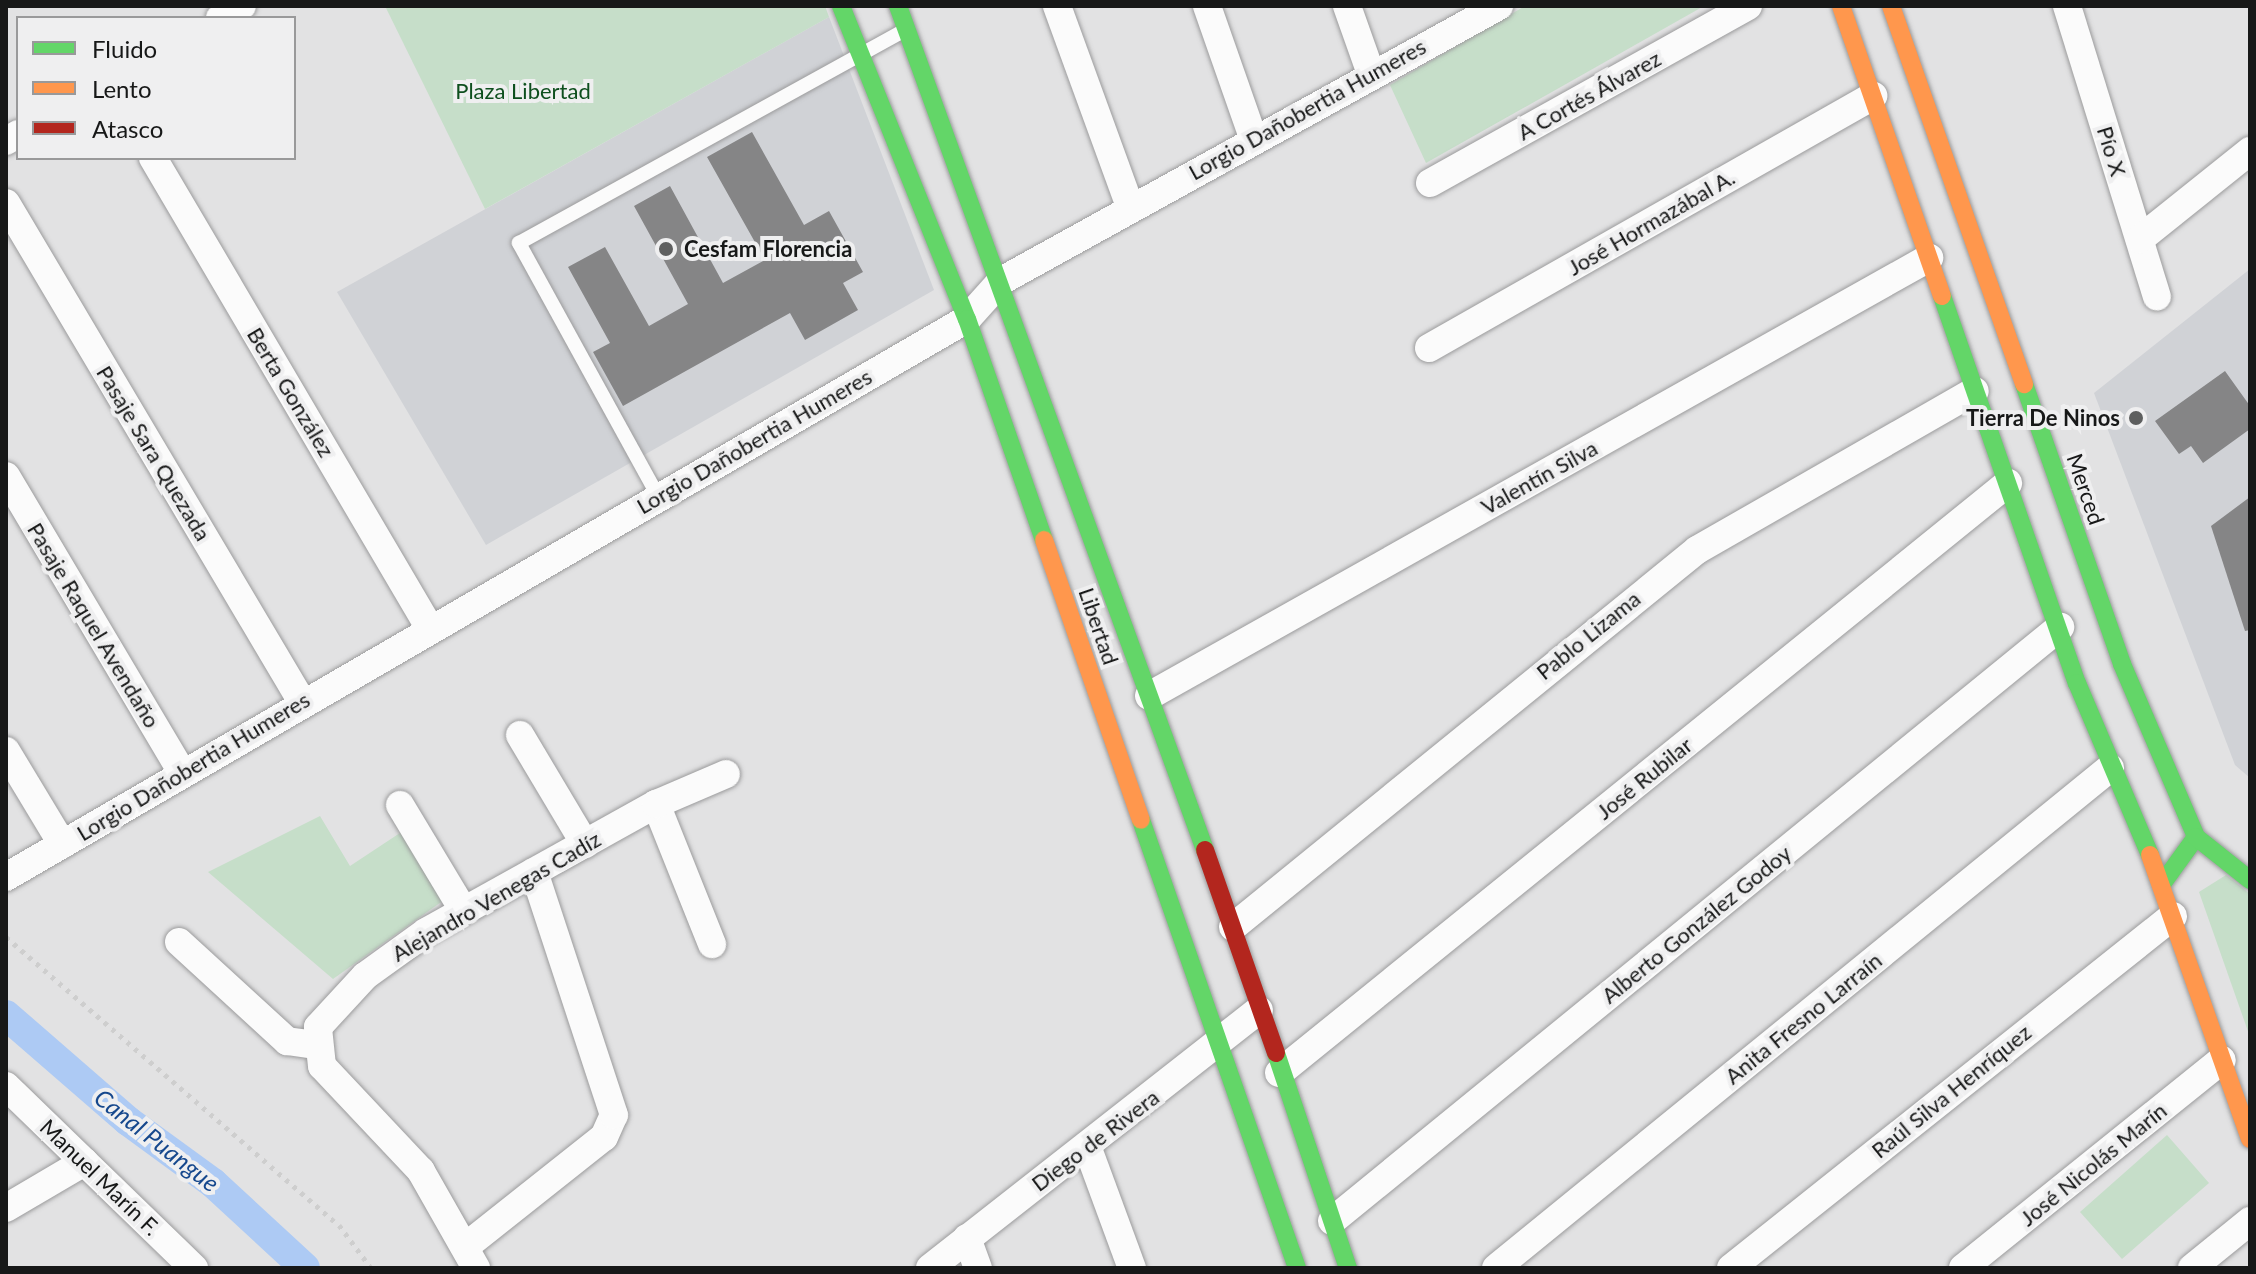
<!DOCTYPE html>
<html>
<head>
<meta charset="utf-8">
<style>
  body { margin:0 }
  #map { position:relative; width:2256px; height:1274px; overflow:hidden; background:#e2e2e3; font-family:Lato,sans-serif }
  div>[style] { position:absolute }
  .built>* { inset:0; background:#d0d2d6 }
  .green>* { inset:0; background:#c6dec9 }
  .canal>* { height:30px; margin:-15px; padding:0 15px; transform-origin:15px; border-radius:15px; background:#adcaf4 }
  .building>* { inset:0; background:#858586 }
  .path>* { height:5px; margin-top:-2.5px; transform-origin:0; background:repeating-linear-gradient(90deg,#cecece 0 4px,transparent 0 10px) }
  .roads { filter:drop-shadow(0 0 2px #9b9b9c) drop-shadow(0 0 2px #9b9b9c) }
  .lane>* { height:14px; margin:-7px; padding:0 7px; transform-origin:7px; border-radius:7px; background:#fbfbfb }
  .street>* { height:28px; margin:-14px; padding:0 14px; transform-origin:14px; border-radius:14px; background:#fbfbfb }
  .fast>* { height:18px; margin:-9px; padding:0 9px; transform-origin:9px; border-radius:9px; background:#63d668 }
  .slow>* { height:18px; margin:-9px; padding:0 9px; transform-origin:9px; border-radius:9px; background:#ff974d }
  .jam>* { height:18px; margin:-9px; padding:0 9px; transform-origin:9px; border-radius:9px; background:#b3261e }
  .dots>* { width:22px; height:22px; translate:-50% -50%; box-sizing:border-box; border:4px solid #efeff0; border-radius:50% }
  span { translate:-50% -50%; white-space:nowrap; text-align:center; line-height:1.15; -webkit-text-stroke:8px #efeff0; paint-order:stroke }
  .park-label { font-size:22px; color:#0e4f1e }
  .street-label { font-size:22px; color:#171818 }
  .poi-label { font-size:22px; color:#171818; font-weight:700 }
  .left { translate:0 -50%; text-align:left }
  .right { translate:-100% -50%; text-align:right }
  .water-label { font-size:24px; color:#16488d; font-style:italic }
  .frame { position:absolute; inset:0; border:8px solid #171818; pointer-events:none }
  .legend { position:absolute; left:16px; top:16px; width:280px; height:144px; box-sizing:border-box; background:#efeff0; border:2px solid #99999a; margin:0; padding:10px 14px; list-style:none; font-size:24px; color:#171818 }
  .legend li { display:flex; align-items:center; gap:16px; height:40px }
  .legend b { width:40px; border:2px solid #99999a }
</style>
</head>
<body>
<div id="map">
  <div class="built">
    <i style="clip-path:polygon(829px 17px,934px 290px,486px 545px,337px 292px)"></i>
    <i style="clip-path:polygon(2250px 269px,2250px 778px,2235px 765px,2094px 393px)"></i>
  </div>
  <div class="green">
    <i style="clip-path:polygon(385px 6px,825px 6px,829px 17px,485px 209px)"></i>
    <i style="clip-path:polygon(1525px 6px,1704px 6px,1426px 163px,1390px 85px)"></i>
    <i style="clip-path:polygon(320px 816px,350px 866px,406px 829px,444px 900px,333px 979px,208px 872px)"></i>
    <i style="clip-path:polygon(2226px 875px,2250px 894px,2250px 1037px,2199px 892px)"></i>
    <i style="clip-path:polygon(2167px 1135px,2209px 1183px,2122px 1259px,2080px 1212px)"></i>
  </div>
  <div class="canal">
    <i style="left:6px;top:1015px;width:162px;rotate:41deg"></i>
    <i style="left:128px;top:1121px;width:105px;rotate:36.1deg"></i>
    <i style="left:213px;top:1183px;width:125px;rotate:42.7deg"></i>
  </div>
  <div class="building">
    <i style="clip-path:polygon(752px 132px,804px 225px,829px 211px,863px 272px,843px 283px,858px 310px,805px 340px,790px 313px,623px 406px,593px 352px,610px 343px,568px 267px,605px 247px,649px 326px,688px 304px,634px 206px,670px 186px,723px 283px,765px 260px,707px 157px)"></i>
    <i style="clip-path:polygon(2225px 371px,2250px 406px,2250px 429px,2203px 463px,2191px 446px,2179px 454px,2155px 421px)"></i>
    <i style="clip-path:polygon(2250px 497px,2250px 630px,2245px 631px,2211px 526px)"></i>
  </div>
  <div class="path">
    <i style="left:6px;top:937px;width:440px;rotate:40.9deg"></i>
    <i style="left:339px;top:1225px;width:54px;rotate:53.3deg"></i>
  </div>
  <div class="roads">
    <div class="lane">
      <i style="left:658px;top:496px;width:289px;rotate:-118.8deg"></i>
      <i style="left:519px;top:243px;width:442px;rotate:-28.9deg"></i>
    </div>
    <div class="street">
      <i style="left:1057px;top:6px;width:214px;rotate:70deg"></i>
      <i style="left:1207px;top:6px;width:139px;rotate:70.7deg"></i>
      <i style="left:1347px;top:6px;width:69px;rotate:70.5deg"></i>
      <i style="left:2067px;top:6px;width:304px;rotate:72.8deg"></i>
      <i style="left:220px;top:18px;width:25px;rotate:-29deg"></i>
      <i style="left:6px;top:141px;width:14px;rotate:-30deg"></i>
      <i style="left:153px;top:158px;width:544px;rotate:59.52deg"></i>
      <i style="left:1430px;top:183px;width:364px;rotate:-29.1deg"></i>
      <i style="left:6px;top:203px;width:580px;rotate:59.32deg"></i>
      <i style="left:2140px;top:239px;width:141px;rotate:-38.7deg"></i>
      <i style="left:1429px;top:348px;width:511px;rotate:-29.58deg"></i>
      <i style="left:6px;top:476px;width:345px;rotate:59.3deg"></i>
      <i style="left:1149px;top:696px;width:895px;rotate:-29.32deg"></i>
      <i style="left:520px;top:735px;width:127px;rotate:59.2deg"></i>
      <i style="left:6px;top:751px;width:109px;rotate:58.9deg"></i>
      <i style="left:656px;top:804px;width:151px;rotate:68.2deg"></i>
      <i style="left:400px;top:805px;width:122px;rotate:59deg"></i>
      <i style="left:6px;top:877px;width:1111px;rotate:-30.14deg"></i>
      <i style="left:967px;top:319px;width:51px;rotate:-48.2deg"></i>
      <i style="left:1001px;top:281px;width:569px;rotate:-28.91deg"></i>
      <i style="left:1233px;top:927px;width:598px;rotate:-39.09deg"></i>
      <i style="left:1697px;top:550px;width:320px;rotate:-29.8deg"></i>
      <i style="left:179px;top:942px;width:147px;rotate:42.5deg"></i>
      <i style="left:287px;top:1041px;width:28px;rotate:8deg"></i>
      <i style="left:1279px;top:1073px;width:938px;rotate:-38.98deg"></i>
      <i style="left:6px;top:1086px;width:262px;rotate:44.1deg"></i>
      <i style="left:1087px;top:1146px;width:130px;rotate:69.8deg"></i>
      <i style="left:6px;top:1208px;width:91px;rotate:-30.5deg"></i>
      <i style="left:1332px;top:1221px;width:940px;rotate:-39.21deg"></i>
      <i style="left:967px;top:1238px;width:32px;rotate:70deg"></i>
      <i style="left:465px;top:1247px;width:177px;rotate:-38.4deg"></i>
      <i style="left:604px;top:1137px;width:24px;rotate:-66deg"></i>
      <i style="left:614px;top:1115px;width:256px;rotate:-108.2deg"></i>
      <i style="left:476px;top:1268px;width:112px;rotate:-119.6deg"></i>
      <i style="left:421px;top:1171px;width:144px;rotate:-133.3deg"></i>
      <i style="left:322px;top:1066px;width:39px;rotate:-96deg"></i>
      <i style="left:318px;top:1027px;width:69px;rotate:-47.3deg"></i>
      <i style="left:365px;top:976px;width:75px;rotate:-35.8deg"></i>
      <i style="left:426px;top:932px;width:263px;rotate:-29.1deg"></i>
      <i style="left:656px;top:804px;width:76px;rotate:-23.2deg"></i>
      <i style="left:930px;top:1268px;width:418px;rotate:-38.1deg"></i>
      <i style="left:1496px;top:1268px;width:792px;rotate:-39.16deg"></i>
      <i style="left:1731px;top:1268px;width:565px;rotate:-38.53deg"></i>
      <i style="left:1963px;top:1268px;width:332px;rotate:-38.8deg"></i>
      <i style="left:2192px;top:1268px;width:75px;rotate:-39deg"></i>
    </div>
    <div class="fast">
      <i style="left:841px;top:6px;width:337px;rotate:68.1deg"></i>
      <i style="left:967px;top:319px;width:234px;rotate:70.8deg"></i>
      <i style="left:898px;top:6px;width:898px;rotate:70.01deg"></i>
      <i style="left:1942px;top:296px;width:410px;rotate:70.8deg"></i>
      <i style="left:2077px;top:683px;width:187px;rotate:67deg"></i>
      <i style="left:2024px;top:384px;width:297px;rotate:70.7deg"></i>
      <i style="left:2122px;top:664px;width:188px;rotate:66.8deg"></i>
      <i style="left:2196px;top:837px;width:58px;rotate:125.9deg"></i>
      <i style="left:1141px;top:820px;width:474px;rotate:70.8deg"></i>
      <i style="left:2196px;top:837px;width:69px;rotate:38.5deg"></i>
      <i style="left:1276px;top:1053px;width:227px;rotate:71.5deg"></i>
    </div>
    <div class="slow">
      <i style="left:1841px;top:6px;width:307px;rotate:70.8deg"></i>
      <i style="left:1891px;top:6px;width:401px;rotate:70.6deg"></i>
      <i style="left:1044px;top:540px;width:296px;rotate:70.9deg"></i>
      <i style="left:2150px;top:855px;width:301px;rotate:70.6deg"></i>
    </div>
    <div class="jam">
      <i style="left:1205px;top:850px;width:215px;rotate:70.7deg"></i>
    </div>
  </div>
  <div class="dots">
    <i style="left:666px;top:249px;background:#5e5f5f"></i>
    <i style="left:2136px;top:418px;background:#5e5f5f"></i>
  </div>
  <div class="park-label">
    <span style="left:523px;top:91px">Plaza Libertad</span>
  </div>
  <div class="street-label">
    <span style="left:1589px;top:95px;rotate:-29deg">A Cortés Álvarez</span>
    <span style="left:1307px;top:109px;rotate:-29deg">Lorgio Dañobertia Humeres</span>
    <span style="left:2112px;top:151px;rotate:73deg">Pío X</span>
    <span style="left:1651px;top:222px;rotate:-30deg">José Hormazábal A.</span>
    <span style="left:291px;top:392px;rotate:59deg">Berta González</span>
    <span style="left:754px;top:441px;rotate:-30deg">Lorgio Dañobertia Humeres</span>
    <span style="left:154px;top:453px;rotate:59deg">Pasaje Sara Quezada</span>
    <span style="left:1539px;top:477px;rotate:-29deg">Valentín Silva</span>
    <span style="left:2086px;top:489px;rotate:71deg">Merced</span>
    <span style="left:94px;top:625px;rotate:59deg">Pasaje Raquel Avendaño</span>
    <span style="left:1099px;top:626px;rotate:71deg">Libertad</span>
    <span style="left:1588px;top:635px;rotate:-39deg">Pablo Lizama</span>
    <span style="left:193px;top:766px;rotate:-31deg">Lorgio Dañobertia Humeres</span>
    <span style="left:1644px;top:778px;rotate:-39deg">José Rubilar</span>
    <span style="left:496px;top:896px;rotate:-30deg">Alejandro Venegas Cadíz</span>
    <span style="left:1696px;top:924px;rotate:-39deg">Alberto González Godoy</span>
    <span style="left:1803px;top:1018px;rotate:-39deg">Anita Fresno Larraín</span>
    <span style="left:1951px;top:1091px;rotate:-39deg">Raúl Silva Henríquez</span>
    <span style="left:1095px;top:1140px;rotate:-37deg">Diego de Rivera</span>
    <span style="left:2093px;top:1164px;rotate:-39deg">José Nicolás Marín</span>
    <span style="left:100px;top:1177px;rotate:44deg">Manuel Marín F.</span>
  </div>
  <div class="poi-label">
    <span class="left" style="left:684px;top:249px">Cesfam Florencia</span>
    <span class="right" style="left:2120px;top:418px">Tierra De Ninos</span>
  </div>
  <div class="water-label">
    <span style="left:157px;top:1140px;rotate:38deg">Canal Puangue</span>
  </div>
  <div class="frame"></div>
  <ul class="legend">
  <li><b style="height:10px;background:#63d668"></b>Fluido</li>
  <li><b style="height:10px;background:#ff974d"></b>Lento</li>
  <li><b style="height:10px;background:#b3261e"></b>Atasco</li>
  </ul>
</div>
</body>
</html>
